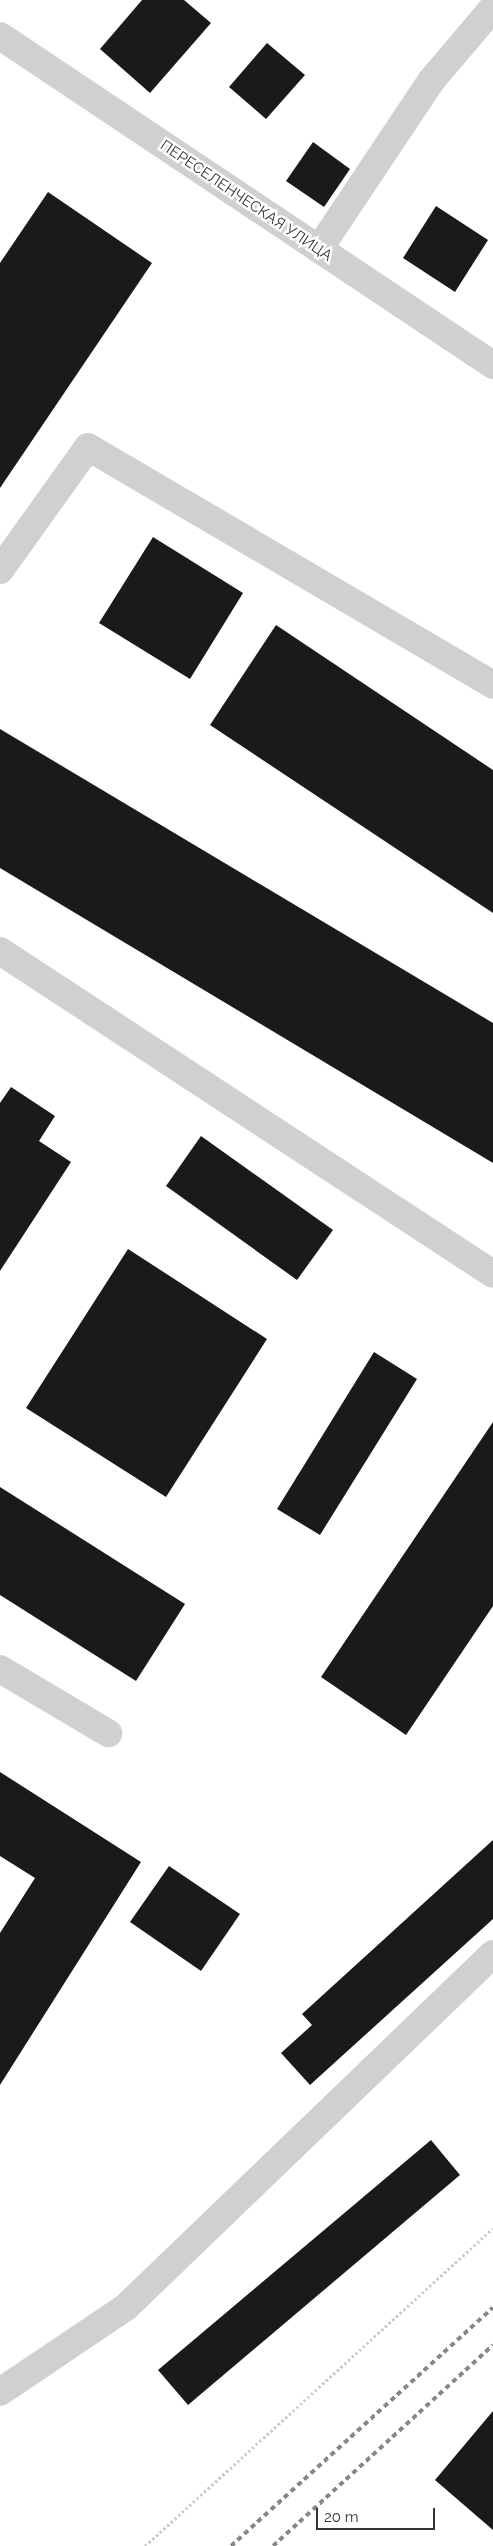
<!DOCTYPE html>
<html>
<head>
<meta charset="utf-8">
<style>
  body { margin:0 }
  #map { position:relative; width:493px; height:2546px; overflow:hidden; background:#fff; font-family:Raleway,sans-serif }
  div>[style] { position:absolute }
  .building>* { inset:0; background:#1a1a1a }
  .path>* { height:3px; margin-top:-1.5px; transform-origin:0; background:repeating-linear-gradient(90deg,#cdcdcd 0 2.5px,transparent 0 5px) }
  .minor>* { height:28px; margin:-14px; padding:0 14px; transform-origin:14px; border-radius:14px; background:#d0d0d0 }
  .rail>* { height:4px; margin-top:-2px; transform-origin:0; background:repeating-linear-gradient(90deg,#888 0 5px,transparent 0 9px) }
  span { translate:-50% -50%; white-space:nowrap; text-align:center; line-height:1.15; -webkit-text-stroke:5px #fff; paint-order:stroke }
  .street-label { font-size:15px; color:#333 }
  .scale { position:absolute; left:316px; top:2508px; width:119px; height:22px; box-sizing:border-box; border:2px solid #333; border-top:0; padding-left:6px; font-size:15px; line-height:18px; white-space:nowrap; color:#333; -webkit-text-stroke:4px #fff; paint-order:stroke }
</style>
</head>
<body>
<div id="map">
  <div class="building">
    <i style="clip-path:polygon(142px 0,184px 0,211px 23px,150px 93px,100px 49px)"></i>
    <i style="clip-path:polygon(267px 43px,305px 75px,266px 119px,229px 87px)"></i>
    <i style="clip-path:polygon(313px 142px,350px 169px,324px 207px,286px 181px)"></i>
    <i style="clip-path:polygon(48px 192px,152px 263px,0 488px,0 263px)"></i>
    <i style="clip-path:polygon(436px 206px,488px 240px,455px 292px,403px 258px)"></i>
    <i style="clip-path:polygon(153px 537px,243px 593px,190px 679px,99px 623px)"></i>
    <i style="clip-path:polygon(276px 625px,493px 770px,493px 913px,210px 725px)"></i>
    <i style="clip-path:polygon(0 729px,493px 1023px,493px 1163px,0 868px)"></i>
    <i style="clip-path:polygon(11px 1087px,55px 1116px,39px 1141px,71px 1162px,0 1271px,0 1103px)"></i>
    <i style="clip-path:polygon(201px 1136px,333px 1230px,297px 1280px,166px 1186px)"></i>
    <i style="clip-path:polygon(128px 1249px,267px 1339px,166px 1497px,26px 1408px)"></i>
    <i style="clip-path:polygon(374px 1352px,417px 1379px,320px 1535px,277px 1509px)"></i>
    <i style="clip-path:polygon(493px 1422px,493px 1606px,406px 1735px,321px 1677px)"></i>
    <i style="clip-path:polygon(0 1487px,185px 1604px,136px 1681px,0 1595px)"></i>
    <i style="clip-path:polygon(0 1772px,141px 1862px,0 2085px,0 1933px,35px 1878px,0 1856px)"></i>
    <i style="clip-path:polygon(493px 1840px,493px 1919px,310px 2085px,281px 2053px,312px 2025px,302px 2014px)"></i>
    <i style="clip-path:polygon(169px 1866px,240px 1914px,201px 1971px,130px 1922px)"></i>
    <i style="clip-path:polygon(431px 2140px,460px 2175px,188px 2405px,158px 2370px)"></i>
    <i style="clip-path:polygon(493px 2411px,493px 2530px,435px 2480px)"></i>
  </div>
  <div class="path">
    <i style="left:145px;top:2546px;width:471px;rotate:-42.4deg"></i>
  </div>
  <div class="minor">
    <i style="left:0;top:36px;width:593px;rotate:33.72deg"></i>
    <i style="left:319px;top:249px;width:202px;rotate:-56.3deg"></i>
    <i style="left:431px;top:81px;width:96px;rotate:-49.7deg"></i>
    <i style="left:0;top:570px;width:151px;rotate:-54.4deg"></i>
    <i style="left:88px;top:447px;width:470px;rotate:30.4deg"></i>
    <i style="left:0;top:951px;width:589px;rotate:33.23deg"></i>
    <i style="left:0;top:1669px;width:126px;rotate:30.7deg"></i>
    <i style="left:0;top:2392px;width:152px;rotate:-34deg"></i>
    <i style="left:126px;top:2307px;width:509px;rotate:-43.89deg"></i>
  </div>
  <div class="rail">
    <i style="left:231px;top:2546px;width:354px;rotate:-42.3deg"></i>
    <i style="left:273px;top:2546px;width:298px;rotate:-42.4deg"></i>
  </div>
  <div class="street-label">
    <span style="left:246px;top:201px;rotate:34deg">ПЕРЕСЕЛЕНЧЕСКАЯ УЛИЦА</span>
  </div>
  <div class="scale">20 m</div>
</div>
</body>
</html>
